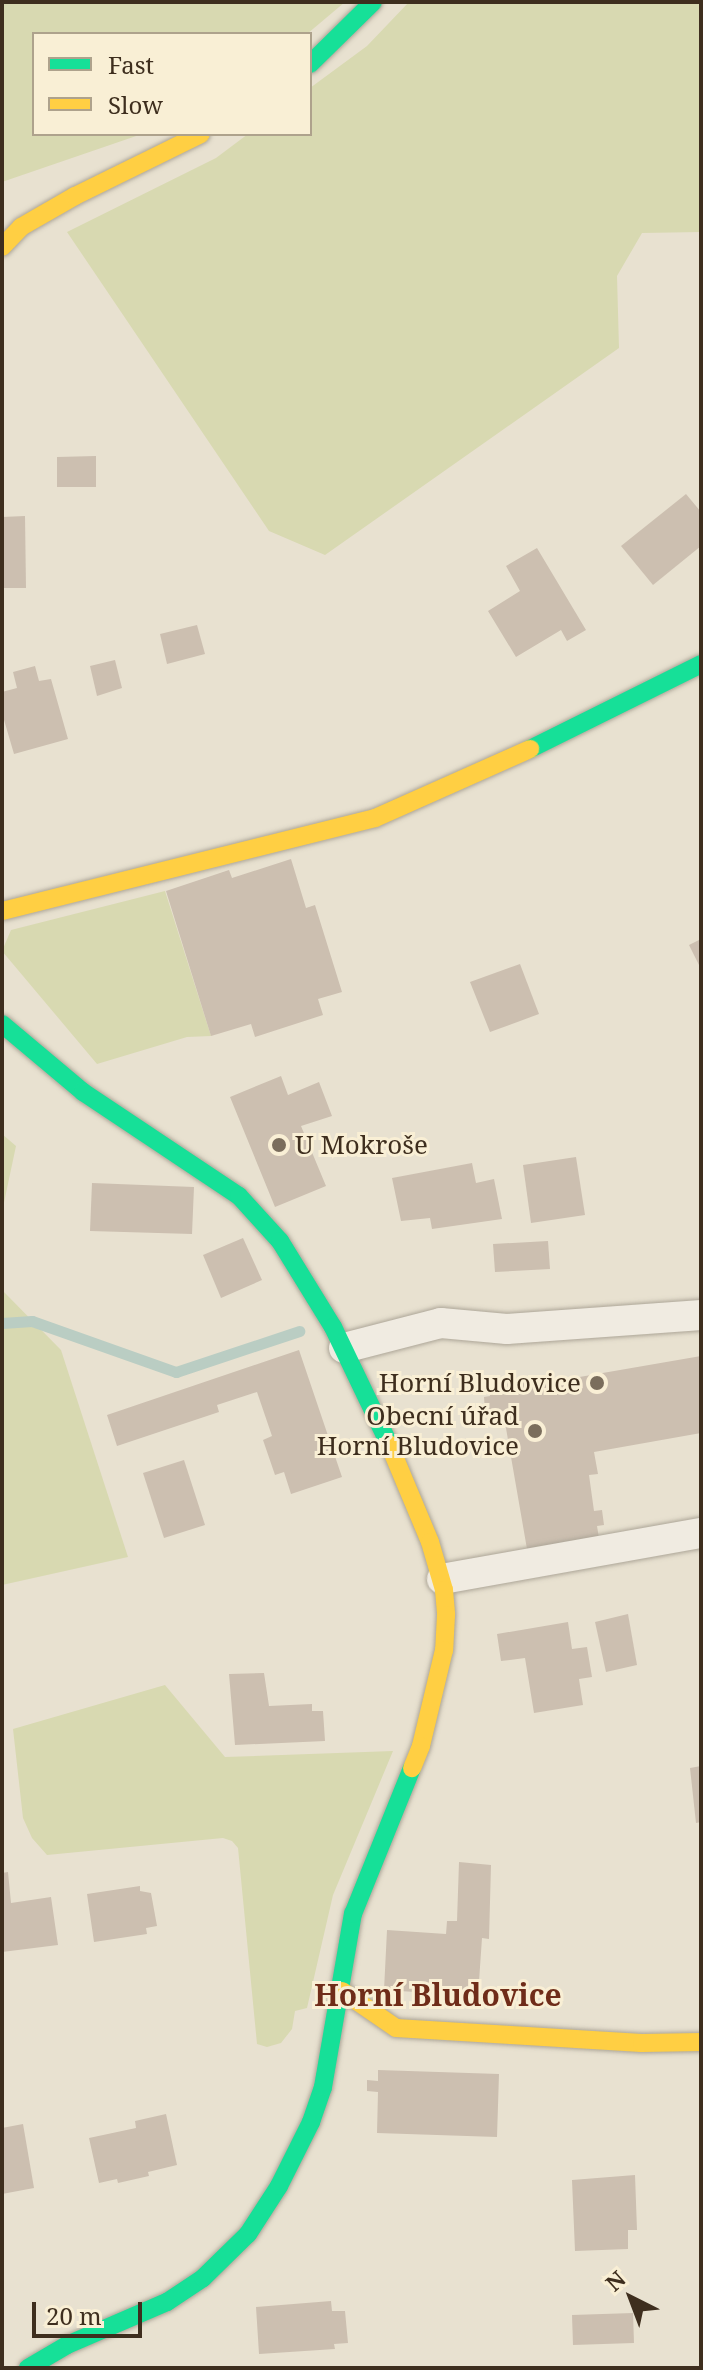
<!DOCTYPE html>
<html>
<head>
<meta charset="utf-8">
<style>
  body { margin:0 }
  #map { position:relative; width:703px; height:2370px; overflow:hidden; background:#e8e1d0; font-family:"Noto Serif",serif }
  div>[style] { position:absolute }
  .green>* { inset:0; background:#d8d9b1 }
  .stream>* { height:11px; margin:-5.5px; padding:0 5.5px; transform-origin:5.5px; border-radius:5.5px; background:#bacdc3 }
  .building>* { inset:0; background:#ccbfb0 }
  .roads { filter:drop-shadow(0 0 2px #ada698) drop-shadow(0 0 2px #ada698) }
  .street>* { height:30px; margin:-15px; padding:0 15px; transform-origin:15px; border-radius:15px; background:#f0ebe1 }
  .fast>* { height:18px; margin:-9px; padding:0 9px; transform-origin:9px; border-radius:9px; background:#16e098 }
  .slow>* { height:18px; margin:-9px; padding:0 9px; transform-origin:9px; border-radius:9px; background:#ffcf43 }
  .dots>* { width:22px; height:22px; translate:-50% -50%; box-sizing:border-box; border:4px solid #f9efd5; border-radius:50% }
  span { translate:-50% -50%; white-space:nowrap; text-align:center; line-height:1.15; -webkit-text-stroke:6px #f9efd5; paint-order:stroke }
  .poi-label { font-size:26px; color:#3e2e1e }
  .left { translate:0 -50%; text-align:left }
  .right { translate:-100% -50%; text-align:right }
  .quarter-label { font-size:30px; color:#6f2c19; font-weight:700 }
  .frame { position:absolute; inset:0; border:4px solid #3e2e1e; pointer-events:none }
  .legend { position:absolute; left:32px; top:32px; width:280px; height:104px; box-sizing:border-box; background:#f9efd5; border:2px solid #aea28c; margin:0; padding:10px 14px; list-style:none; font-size:24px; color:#3e2e1e }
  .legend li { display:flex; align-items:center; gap:16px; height:40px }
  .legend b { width:40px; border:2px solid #aea28c }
  .north { position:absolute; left:591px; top:2258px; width:80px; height:80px; -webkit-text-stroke:6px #f9efd5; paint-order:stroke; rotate:318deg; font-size:22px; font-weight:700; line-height:32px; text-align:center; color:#3e2e1e }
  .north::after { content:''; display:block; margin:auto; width:28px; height:36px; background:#3e2e1e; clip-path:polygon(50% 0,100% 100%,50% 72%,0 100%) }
  .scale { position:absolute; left:32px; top:2302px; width:110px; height:36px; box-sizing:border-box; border:4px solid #3e2e1e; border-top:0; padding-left:10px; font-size:24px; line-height:28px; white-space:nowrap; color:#3e2e1e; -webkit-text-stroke:6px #f9efd5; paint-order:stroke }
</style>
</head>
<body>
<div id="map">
  <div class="green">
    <i style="clip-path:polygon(2px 2px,345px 2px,307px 34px,34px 34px,34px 134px,142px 134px,2px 182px)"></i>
    <i style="clip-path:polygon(409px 2px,701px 2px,701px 232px,642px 233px,617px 276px,619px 348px,325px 555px,269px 531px,67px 232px,216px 158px,248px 134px,310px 134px,310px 88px,367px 46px)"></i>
    <i style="clip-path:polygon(165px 891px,211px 1036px,187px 1037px,97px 1064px,2px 951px,11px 930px)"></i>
    <i style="clip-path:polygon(2px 1134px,16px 1146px,2px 1212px)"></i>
    <i style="clip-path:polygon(2px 1290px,61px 1350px,128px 1557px,2px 1585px)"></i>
    <i style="clip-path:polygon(165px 1685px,225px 1757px,393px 1751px,333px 1895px,307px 2008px,295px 2011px,292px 2029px,281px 2043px,267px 2047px,257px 2044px,238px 1848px,232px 1841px,223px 1838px,47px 1855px,32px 1838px,23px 1818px,13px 1729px)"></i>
  </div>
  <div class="stream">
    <i style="left:2px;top:1323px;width:30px;rotate:-4deg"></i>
    <i style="left:32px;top:1321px;width:153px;rotate:19.5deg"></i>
    <i style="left:176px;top:1372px;width:130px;rotate:-18.4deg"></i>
  </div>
  <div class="building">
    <i style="clip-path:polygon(96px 456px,96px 487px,57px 487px,57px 457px)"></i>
    <i style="clip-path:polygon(686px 494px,701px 512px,701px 546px,653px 585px,621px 546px)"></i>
    <i style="clip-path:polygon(25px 516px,26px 588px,2px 588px,2px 517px)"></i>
    <i style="clip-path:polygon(537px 548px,586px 630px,567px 641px,561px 630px,516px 657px,488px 611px,520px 591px,506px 566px)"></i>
    <i style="clip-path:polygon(197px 625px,205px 654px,167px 664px,160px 634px)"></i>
    <i style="clip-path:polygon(115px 660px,122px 688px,97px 696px,90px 666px)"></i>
    <i style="clip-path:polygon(35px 666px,39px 681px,51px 679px,68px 739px,14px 754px,2px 713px,2px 692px,17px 688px,13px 672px)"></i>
    <i style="clip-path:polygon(291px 859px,306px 908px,315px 905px,342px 992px,318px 999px,323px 1015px,255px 1037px,251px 1024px,211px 1036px,166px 891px,229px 870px,232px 878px)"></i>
    <i style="clip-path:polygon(701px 939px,701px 969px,689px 945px)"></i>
    <i style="clip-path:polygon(520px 964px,539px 1014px,490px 1032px,470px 982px)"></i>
    <i style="clip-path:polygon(281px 1076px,288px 1095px,319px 1082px,332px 1116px,301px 1126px,326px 1186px,275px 1207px,230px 1097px)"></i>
    <i style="clip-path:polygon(576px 1157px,585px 1215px,531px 1223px,523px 1165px)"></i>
    <i style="clip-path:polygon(472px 1163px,476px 1183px,494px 1179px,502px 1219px,432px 1229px,430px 1218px,401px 1221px,392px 1178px)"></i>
    <i style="clip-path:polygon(92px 1183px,194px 1187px,192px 1234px,90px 1231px)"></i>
    <i style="clip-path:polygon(243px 1238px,262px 1280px,221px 1298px,203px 1255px)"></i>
    <i style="clip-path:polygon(548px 1241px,550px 1269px,495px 1272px,493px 1244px)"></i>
    <i style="clip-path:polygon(299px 1350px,342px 1477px,291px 1494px,284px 1472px,275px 1475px,263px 1440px,272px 1436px,257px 1392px,217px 1405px,219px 1412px,117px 1446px,107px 1415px)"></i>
    <i style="clip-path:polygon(701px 1356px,701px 1433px,594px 1452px,598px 1474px,589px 1475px,594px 1511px,602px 1510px,604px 1525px,597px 1526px,599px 1538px,527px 1549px,503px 1411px,485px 1411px,484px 1397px,490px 1396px,487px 1378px,539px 1384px)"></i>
    <i style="clip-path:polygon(184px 1460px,205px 1525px,164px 1538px,143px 1473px)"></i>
    <i style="clip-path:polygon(628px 1614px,637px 1665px,606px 1672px,595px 1622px)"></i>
    <i style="clip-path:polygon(568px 1622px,572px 1649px,587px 1647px,592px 1677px,579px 1679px,583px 1705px,534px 1713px,525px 1658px,501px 1661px,497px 1634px)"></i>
    <i style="clip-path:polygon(264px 1673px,269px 1706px,312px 1704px,312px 1711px,323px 1711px,325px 1741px,235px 1745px,229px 1674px)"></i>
    <i style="clip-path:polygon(701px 1766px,701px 1822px,696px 1823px,690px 1768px)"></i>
    <i style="clip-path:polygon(459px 1862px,491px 1865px,489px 1939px,482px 1938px,478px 1996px,384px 1990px,387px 1930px,446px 1934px,447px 1921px,457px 1921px)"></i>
    <i style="clip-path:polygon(8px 1872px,11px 1903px,51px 1897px,58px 1945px,2px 1952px,2px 1873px)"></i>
    <i style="clip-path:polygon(140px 1886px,140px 1891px,151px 1893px,157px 1926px,146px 1928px,147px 1934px,94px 1942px,87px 1894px)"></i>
    <i style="clip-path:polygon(378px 2070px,499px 2074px,497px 2137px,377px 2133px,378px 2092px,367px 2091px,367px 2080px,378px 2081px)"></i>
    <i style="clip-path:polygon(166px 2114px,177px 2165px,148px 2172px,149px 2176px,118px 2183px,117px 2179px,99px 2183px,89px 2138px,136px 2128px,135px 2121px)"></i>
    <i style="clip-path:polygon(23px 2124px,34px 2188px,2px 2194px,2px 2128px)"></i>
    <i style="clip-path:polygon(635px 2175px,637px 2230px,628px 2230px,628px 2249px,575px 2251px,572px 2180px)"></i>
    <i style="clip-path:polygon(331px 2301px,332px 2311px,345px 2311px,348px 2343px,334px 2344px,335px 2349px,259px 2354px,256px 2307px)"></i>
    <i style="clip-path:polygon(633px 2313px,634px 2343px,573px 2345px,572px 2315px)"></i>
  </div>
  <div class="roads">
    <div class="street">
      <i style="left:344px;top:1348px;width:100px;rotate:-14.5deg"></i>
      <i style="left:441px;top:1323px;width:66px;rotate:5.2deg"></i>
      <i style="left:507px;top:1329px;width:195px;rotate:-4.1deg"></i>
      <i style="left:442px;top:1579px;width:263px;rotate:-10.1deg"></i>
    </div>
    <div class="fast">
      <i style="left:310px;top:64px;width:88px;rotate:-44.5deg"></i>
      <i style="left:530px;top:749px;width:191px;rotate:-26.4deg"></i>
      <i style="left:2px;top:1024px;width:106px;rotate:40deg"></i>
      <i style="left:83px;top:1092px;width:187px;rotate:33.7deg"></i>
      <i style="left:239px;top:1196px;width:61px;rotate:47.7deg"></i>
      <i style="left:280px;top:1241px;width:101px;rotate:58.4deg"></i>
      <i style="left:333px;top:1327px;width:130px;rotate:64.4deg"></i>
      <i style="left:28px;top:2368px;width:45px;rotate:-30.5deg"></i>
      <i style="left:67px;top:2345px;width:109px;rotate:-23.3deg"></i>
      <i style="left:167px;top:2302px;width:43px;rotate:-33.7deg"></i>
      <i style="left:203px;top:2278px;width:63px;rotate:-44.4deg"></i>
      <i style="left:248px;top:2234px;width:57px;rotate:-57.1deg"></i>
      <i style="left:279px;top:2186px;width:72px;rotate:-63.4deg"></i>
      <i style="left:311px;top:2122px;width:37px;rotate:-71deg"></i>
      <i style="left:323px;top:2087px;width:176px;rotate:-80.2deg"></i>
      <i style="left:353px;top:1914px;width:157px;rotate:-68deg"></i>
    </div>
    <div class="slow">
      <i style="left:2px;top:247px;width:28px;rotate:-46deg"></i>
      <i style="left:21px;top:227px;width:62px;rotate:-29.9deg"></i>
      <i style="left:75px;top:196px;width:140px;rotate:-26.2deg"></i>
      <i style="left:2px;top:911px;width:384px;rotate:-14deg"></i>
      <i style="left:375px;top:818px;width:170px;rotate:-24deg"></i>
      <i style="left:389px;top:1444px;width:106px;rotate:67.3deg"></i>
      <i style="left:430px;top:1542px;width:50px;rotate:73.7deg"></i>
      <i style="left:444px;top:1590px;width:25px;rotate:85deg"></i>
      <i style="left:446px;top:1615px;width:35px;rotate:93deg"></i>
      <i style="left:444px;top:1650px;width:99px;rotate:103.5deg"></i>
      <i style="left:421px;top:1746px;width:24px;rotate:112deg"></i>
      <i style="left:342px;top:1991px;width:65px;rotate:34.4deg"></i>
      <i style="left:396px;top:2028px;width:246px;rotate:3.5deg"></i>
      <i style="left:642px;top:2043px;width:59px;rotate:-1deg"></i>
    </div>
  </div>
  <div class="dots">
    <i style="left:279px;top:1145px;background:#7a6d5c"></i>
    <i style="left:597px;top:1383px;background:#7a6d5c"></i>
    <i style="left:535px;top:1431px;background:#7a6d5c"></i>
  </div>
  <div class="poi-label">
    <span class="left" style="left:295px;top:1145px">U Mokroše</span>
    <span class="right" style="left:581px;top:1383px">Horní Bludovice</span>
    <span class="right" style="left:519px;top:1431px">Obecní úřad<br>Horní Bludovice</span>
  </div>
  <div class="quarter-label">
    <span style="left:438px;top:1995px">Horní Bludovice</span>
  </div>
  <div class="frame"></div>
  <ul class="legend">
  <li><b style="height:10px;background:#16e098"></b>Fast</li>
  <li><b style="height:10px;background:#ffcf43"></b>Slow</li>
  </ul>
  <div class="north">N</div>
  <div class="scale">20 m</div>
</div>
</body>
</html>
